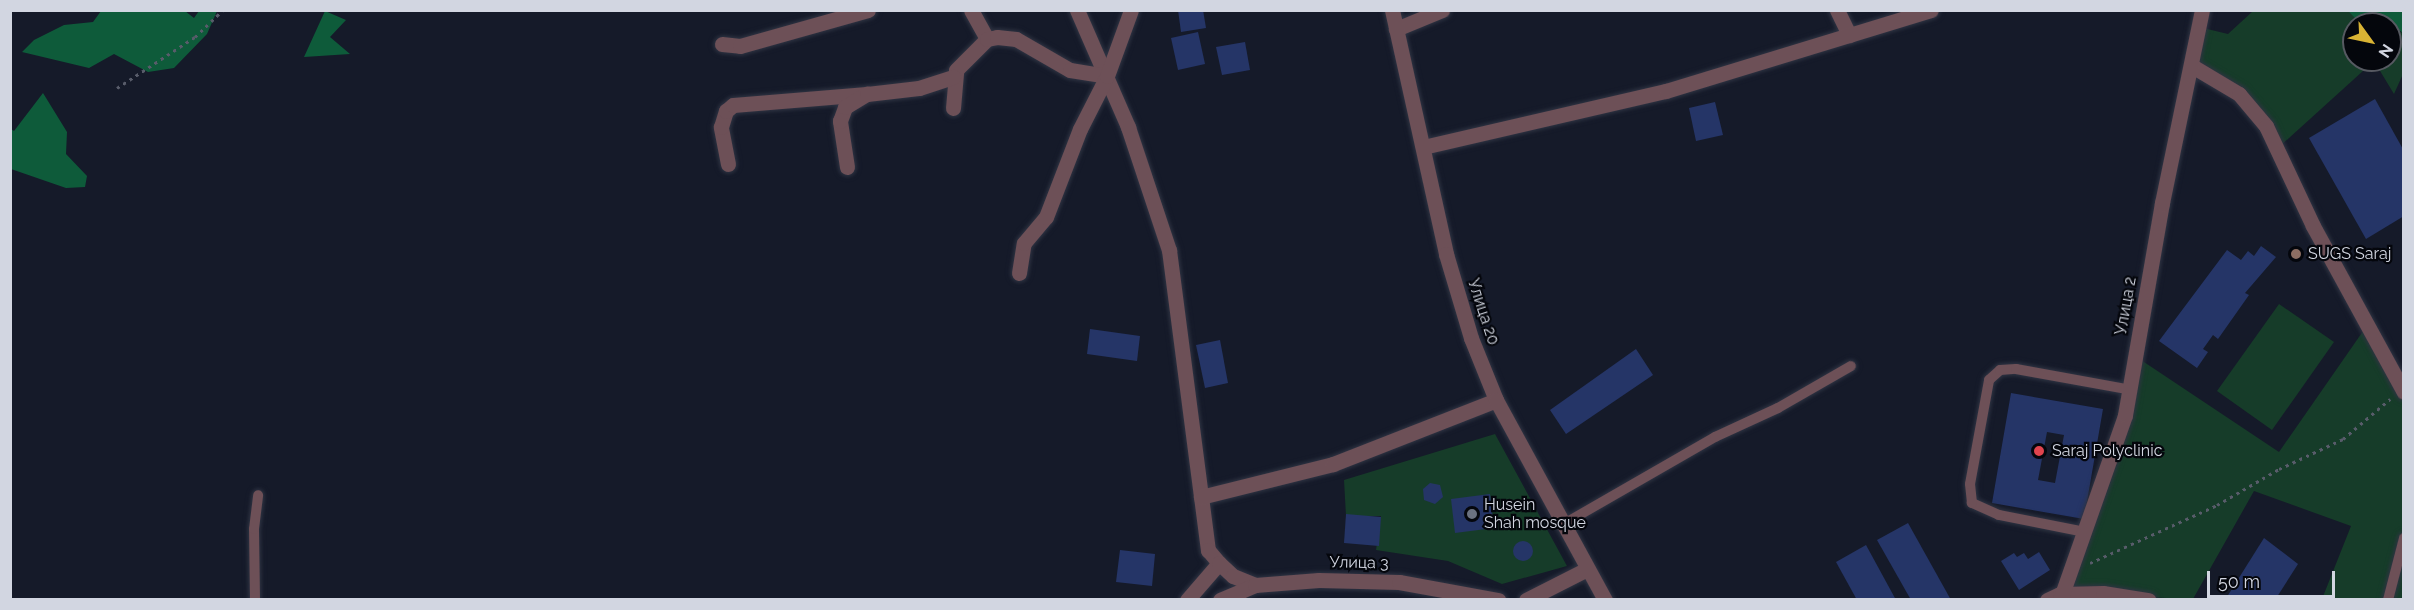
<!DOCTYPE html>
<html>
<head>
<meta charset="utf-8">
<style>
  body { margin:0 }
  #map { position:relative; width:2414px; height:610px; overflow:hidden; background:#151a29; font-family:Raleway,sans-serif }
  div>[style] { position:absolute }
  .green>* { inset:0; background:#163c29 }
  .forest>* { inset:0; background:#0e5b3a }
  .building>* { inset:0; background:#253567 }
  .round { border-radius:50% }
  .path>* { height:3px; margin-top:-1.5px; transform-origin:0; background:repeating-linear-gradient(90deg,#585c6a 0 3px,transparent 0 7.5px) }
  .roads { filter:drop-shadow(0 0 2px #2f3443) drop-shadow(0 0 2px #2f3443) }
  .service>* { height:10px; margin:-5px; padding:0 5px; transform-origin:5px; border-radius:5px; background:#6d5057 }
  .minor>* { height:15px; margin:-7.5px; padding:0 7.5px; transform-origin:7.5px; border-radius:7.5px; background:#6d5057 }
  .tertiary>* { height:15px; margin:-7.5px; padding:0 7.5px; transform-origin:7.5px; border-radius:7.5px; background:#6d5057 }
  .dots>* { width:16px; height:16px; translate:-50% -50%; box-sizing:border-box; border:3px solid #04060c; border-radius:50% }
  span { translate:-50% -50%; white-space:nowrap; text-align:center; line-height:1.15; -webkit-text-stroke:4.5px #04060c; paint-order:stroke }
  .poi-label { font-size:16px; color:#d2d6e1 }
  .left { translate:0 -50%; text-align:left }
  .street-label { font-size:16px; color:#d2d6e1 }
  .frame { position:absolute; inset:0; border:12px solid #d2d6e1; pointer-events:none }
  .north { position:absolute; left:2342px; top:12px; width:60px; height:60px; box-sizing:border-box; background:#04060c; border:2px solid #565961; border-radius:50%; rotate:123deg; font-size:16px; font-weight:700; line-height:24px; text-align:center; color:#d2d6e1 }
  .north::after { content:''; display:block; margin:auto; width:21px; height:27px; background:#d9b334; clip-path:polygon(50% 0,100% 100%,50% 72%,0 100%) }
  .scale { position:absolute; left:2207px; top:571px; width:128px; height:27px; box-sizing:border-box; border:3px solid #d2d6e1; border-top:0; padding-left:8px; font-size:18px; line-height:21px; white-space:nowrap; color:#d2d6e1; -webkit-text-stroke:4px #04060c; paint-order:stroke }
</style>
</head>
<body>
<div id="map">
  <div class="green">
    <i style="clip-path:polygon(2253px 11px,2348px 11px,2357px 19px,2378px 24px,2354px 24px,2354px 60px,2390px 60px,2390px 28px,2403px 33px,2403px 74px,2394px 94px,2374px 61px,2279px 147px,2254px 111px,2193px 66px,2199px 27px,2228px 34px)"></i>
    <i style="clip-path:polygon(2279px 304px,2334px 342px,2272px 430px,2217px 391px)"></i>
    <i style="clip-path:polygon(2368px 324px,2403px 392px,2403px 599px,2322px 599px,2351px 526px,2254px 491px,2193px 599px,2060px 594px,2141px 360px,2279px 452px)"></i>
    <i style="clip-path:polygon(1495px 434px,1567px 566px,1502px 584px,1448px 561px,1376px 550px,1381px 516px,1346px 516px,1344px 480px)"></i>
  </div>
  <div class="forest">
    <i style="clip-path:polygon(101px 11px,185px 11px,194px 18px,199px 11px,217px 11px,207px 34px,174px 68px,148px 72px,114px 54px,89px 68px,22px 52px,34px 40px,64px 25px,93px 22px)"></i>
    <i style="clip-path:polygon(325px 11px,346px 20px,330px 37px,350px 54px,304px 57px)"></i>
    <i style="clip-path:polygon(2348px 11px,2403px 11px,2403px 33px,2390px 24px,2356px 19px)"></i>
    <i style="clip-path:polygon(43px 93px,67px 132px,66px 154px,87px 176px,85px 187px,66px 188px,11px 169px,11px 129px,14px 131px)"></i>
  </div>
  <div class="building">
    <i style="clip-path:polygon(1178px 10px,1203px 10px,1206px 28px,1181px 32px)"></i>
    <i style="clip-path:polygon(1198px 32px,1205px 64px,1178px 70px,1171px 38px)"></i>
    <i style="clip-path:polygon(1245px 42px,1250px 70px,1222px 75px,1216px 47px)"></i>
    <i style="clip-path:polygon(2375px 99px,2404px 151px,2404px 216px,2366px 239px,2309px 138px)"></i>
    <i style="clip-path:polygon(1715px 102px,1723px 135px,1696px 141px,1689px 108px)"></i>
    <i style="clip-path:polygon(2261px 246px,2276px 257px,2245px 293px,2249px 295px,2218px 339px,2213px 335px,2203px 349px,2208px 352px,2197px 368px,2159px 341px,2227px 250px,2241px 260px,2248px 251px,2254px 256px)"></i>
    <i style="clip-path:polygon(1090px 329px,1140px 336px,1137px 361px,1087px 354px)"></i>
    <i style="clip-path:polygon(1220px 340px,1228px 383px,1205px 388px,1196px 345px)"></i>
    <i style="clip-path:polygon(1636px 349px,1653px 375px,1566px 434px,1550px 410px)"></i>
    <i style="clip-path:polygon(evenodd,2011px 393px,2103px 409px,2084px 519px,1992px 503px,2011px 393px,2047px 432px,2064px 435px,2055px 483px,2038px 480px,2047px 432px)"></i>
    <i style="clip-path:polygon(1430px 483px,1440px 485px,1443px 497px,1435px 504px,1424px 500px,1423px 489px)"></i>
    <i style="clip-path:polygon(1490px 494px,1494px 528px,1455px 533px,1451px 499px)"></i>
    <i style="clip-path:polygon(1346px 514px,1381px 517px,1379px 546px,1344px 543px)"></i>
    <i style="clip-path:polygon(1908px 523px,1951px 600px,1911px 600px,1877px 540px)"></i>
    <i style="clip-path:polygon(2264px 538px,2298px 564px,2275px 600px,2225px 600px)"></i>
    <i class="round" style="left:1513px;top:541px;width:20px;height:20px"></i>
    <i style="clip-path:polygon(1866px 545px,1896px 600px,1857px 600px,1836px 562px)"></i>
    <i style="clip-path:polygon(1120px 550px,1155px 554px,1152px 586px,1116px 582px)"></i>
    <i style="clip-path:polygon(2039px 552px,2050px 570px,2019px 590px,2001px 561px,2014px 553px,2017px 557px,2024px 553px,2028px 559px)"></i>
  </div>
  <div class="path">
    <i style="left:117px;top:88px;width:93px;rotate:-33.2deg"></i>
    <i style="left:195px;top:37px;width:39px;rotate:-44deg"></i>
    <i style="left:2090px;top:563px;width:140px;rotate:-24.5deg"></i>
    <i style="left:2217px;top:505px;width:72px;rotate:-30.1deg"></i>
    <i style="left:2279px;top:469px;width:71px;rotate:-25.1deg"></i>
    <i style="left:2343px;top:439px;width:62px;rotate:-40.4deg"></i>
  </div>
  <div class="roads">
    <div class="service">
      <i style="left:1562px;top:525px;width:177px;rotate:-29.9deg"></i>
      <i style="left:1715px;top:437px;width:69px;rotate:-24.7deg"></i>
      <i style="left:1778px;top:408px;width:84px;rotate:-29.9deg"></i>
      <i style="left:2085px;top:532px;width:88px;rotate:-168.8deg"></i>
      <i style="left:1999px;top:515px;width:30px;rotate:-156deg"></i>
      <i style="left:1972px;top:503px;width:19px;rotate:-96deg"></i>
      <i style="left:1970px;top:484px;width:106px;rotate:-79.6deg"></i>
      <i style="left:1989px;top:380px;width:15px;rotate:-42deg"></i>
      <i style="left:2000px;top:370px;width:16px;rotate:-4deg"></i>
      <i style="left:2016px;top:369px;width:117px;rotate:10.3deg"></i>
      <i style="left:255px;top:600px;width:71px;rotate:-90.8deg"></i>
      <i style="left:254px;top:529px;width:34px;rotate:-83deg"></i>
      <i style="left:2388px;top:600px;width:64px;rotate:-75.5deg"></i>
    </div>
    <div class="minor">
      <i style="left:971px;top:10px;width:33px;rotate:61deg"></i>
      <i style="left:1077px;top:10px;width:128px;rotate:66.4deg"></i>
      <i style="left:1128px;top:127px;width:130px;rotate:71.6deg"></i>
      <i style="left:1169px;top:250px;width:303px;rotate:82.6deg"></i>
      <i style="left:1208px;top:550px;width:17px;rotate:50deg"></i>
      <i style="left:1219px;top:563px;width:49px;rotate:130.9deg"></i>
      <i style="left:1837px;top:10px;width:28px;rotate:64deg"></i>
      <i style="left:1396px;top:29px;width:50px;rotate:-22.4deg"></i>
      <i style="left:722px;top:44px;width:18px;rotate:6deg"></i>
      <i style="left:740px;top:46px;width:133px;rotate:-15.7deg"></i>
      <i style="left:2192px;top:66px;width:55px;rotate:30.8deg"></i>
      <i style="left:2239px;top:94px;width:42px;rotate:49.8deg"></i>
      <i style="left:2266px;top:126px;width:110px;rotate:64.8deg"></i>
      <i style="left:2313px;top:226px;width:189px;rotate:61.3deg"></i>
      <i style="left:953px;top:108px;width:38px;rotate:-85deg"></i>
      <i style="left:956px;top:70px;width:44px;rotate:-45deg"></i>
      <i style="left:987px;top:39px;width:10px;rotate:-11deg"></i>
      <i style="left:997px;top:37px;width:19px;rotate:6deg"></i>
      <i style="left:1016px;top:39px;width:62px;rotate:29.9deg"></i>
      <i style="left:1070px;top:70px;width:37px;rotate:9deg"></i>
      <i style="left:1423px;top:147px;width:249px;rotate:-13deg"></i>
      <i style="left:1666px;top:91px;width:277px;rotate:-17deg"></i>
      <i style="left:728px;top:164px;width:38px;rotate:-101deg"></i>
      <i style="left:721px;top:127px;width:17px;rotate:-73deg"></i>
      <i style="left:726px;top:111px;width:9px;rotate:-41deg"></i>
      <i style="left:733px;top:105px;width:134px;rotate:-4.7deg"></i>
      <i style="left:847px;top:167px;width:47px;rotate:-98.7deg"></i>
      <i style="left:840px;top:121px;width:15px;rotate:-70deg"></i>
      <i style="left:845px;top:107px;width:26px;rotate:-31deg"></i>
      <i style="left:867px;top:94px;width:52px;rotate:-6.6deg"></i>
      <i style="left:919px;top:88px;width:36px;rotate:-18deg"></i>
      <i style="left:1019px;top:273px;width:30px;rotate:-81deg"></i>
      <i style="left:1024px;top:243px;width:34px;rotate:-50deg"></i>
      <i style="left:1046px;top:217px;width:94px;rotate:-68.9deg"></i>
      <i style="left:1080px;top:129px;width:59px;rotate:-63deg"></i>
      <i style="left:1107px;top:76px;width:70px;rotate:-70deg"></i>
      <i style="left:1201px;top:497px;width:136px;rotate:-14deg"></i>
      <i style="left:1333px;top:464px;width:175px;rotate:-21.4deg"></i>
      <i style="left:1219px;top:563px;width:19px;rotate:43deg"></i>
      <i style="left:1233px;top:576px;width:24px;rotate:22deg"></i>
      <i style="left:1220px;top:600px;width:38px;rotate:-23deg"></i>
      <i style="left:1255px;top:585px;width:64px;rotate:-4.5deg"></i>
      <i style="left:1319px;top:580px;width:80px;rotate:1.4deg"></i>
      <i style="left:1399px;top:582px;width:101px;rotate:10.3deg"></i>
      <i style="left:1526px;top:600px;width:68px;rotate:-26.9deg"></i>
      <i style="left:2047px;top:600px;width:14px;rotate:-25deg"></i>
      <i style="left:2060px;top:594px;width:43px;rotate:-1.3deg"></i>
      <i style="left:2103px;top:593px;width:46px;rotate:8.8deg"></i>
      <i style="left:2060px;top:600px;width:196px;rotate:-70.6deg"></i>
      <i style="left:2125px;top:415px;width:215px;rotate:-80.1deg"></i>
      <i style="left:2162px;top:203px;width:197px;rotate:-78.3deg"></i>
    </div>
    <div class="tertiary">
      <i style="left:1392px;top:10px;width:250px;rotate:77.5deg"></i>
      <i style="left:1446px;top:254px;width:88px;rotate:73.4deg"></i>
      <i style="left:1471px;top:338px;width:67px;rotate:68deg"></i>
      <i style="left:1496px;top:400px;width:228px;rotate:61.4deg"></i>
    </div>
  </div>
  <div class="dots">
    <i style="left:2296px;top:254px;background:#8d6e63"></i>
    <i style="left:2039px;top:451px;background:#e0444e"></i>
    <i style="left:1472px;top:514px;background:#6b7280"></i>
  </div>
  <div class="poi-label">
    <span class="left" style="left:2308px;top:254px">SUGS Saraj</span>
    <span class="left" style="left:2052px;top:451px">Saraj Polyclinic</span>
    <span class="left" style="left:1484px;top:514px">Husein<br>Shah mosque</span>
  </div>
  <div class="street-label">
    <span style="left:2126px;top:306px;rotate:-80deg">Улица 2</span>
    <span style="left:1483px;top:312px;rotate:72deg">Улица 20</span>
    <span style="left:1359px;top:563px;rotate:1deg">Улица 3</span>
  </div>
  <div class="frame"></div>
  <div class="north">N</div>
  <div class="scale">50 m</div>
</div>
</body>
</html>
